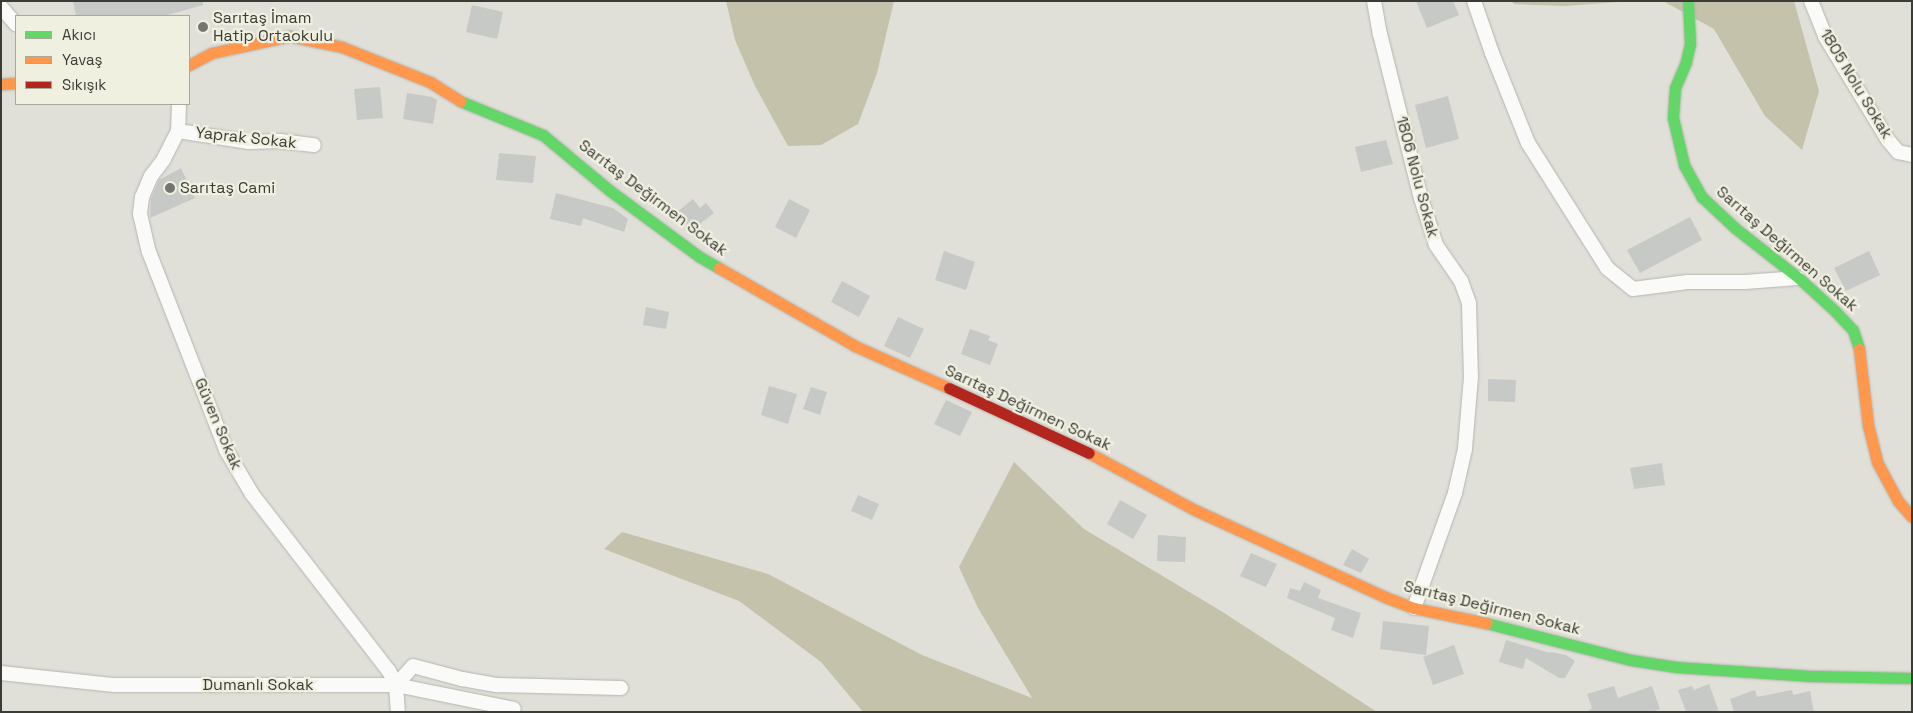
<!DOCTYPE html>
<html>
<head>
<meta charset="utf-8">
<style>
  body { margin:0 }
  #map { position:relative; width:1913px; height:713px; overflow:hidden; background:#e0dfd8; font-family:"Space Grotesk",sans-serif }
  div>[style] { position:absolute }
  .forest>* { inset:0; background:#c4c2aa }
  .building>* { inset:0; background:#c7c9c7 }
  .roads { filter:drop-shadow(0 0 1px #b5b5af) drop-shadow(0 0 1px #b5b5af) }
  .street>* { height:14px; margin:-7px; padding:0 7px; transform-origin:7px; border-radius:7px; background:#fafaf9 }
  .fast>* { height:11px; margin:-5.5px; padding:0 5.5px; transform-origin:5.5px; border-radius:5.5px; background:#63d668 }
  .slow>* { height:11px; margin:-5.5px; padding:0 5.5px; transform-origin:5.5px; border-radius:5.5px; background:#ff974d }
  .jam>* { height:11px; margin:-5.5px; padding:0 5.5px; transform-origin:5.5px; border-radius:5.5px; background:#b3261e }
  .dots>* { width:14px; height:14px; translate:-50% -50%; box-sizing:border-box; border:2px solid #f0f0e1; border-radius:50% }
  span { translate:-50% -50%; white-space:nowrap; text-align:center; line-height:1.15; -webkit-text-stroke:4.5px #f0f0e1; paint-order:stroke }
  .poi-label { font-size:16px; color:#3c3c36 }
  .left { translate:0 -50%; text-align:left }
  .street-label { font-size:16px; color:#3c3c36 }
  .frame { position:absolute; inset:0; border:2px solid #3c3c36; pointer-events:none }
  .legend { position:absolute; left:15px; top:15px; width:175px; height:90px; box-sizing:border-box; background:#f0f0e1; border:1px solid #a8a89d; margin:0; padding:6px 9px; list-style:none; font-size:15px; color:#3c3c36 }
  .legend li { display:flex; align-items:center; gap:10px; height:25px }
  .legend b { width:25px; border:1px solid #a8a89d }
</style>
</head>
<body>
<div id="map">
  <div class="forest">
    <i style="clip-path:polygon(726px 1px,894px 1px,877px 73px,858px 124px,821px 145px,788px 146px,755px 86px,735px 40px)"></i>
    <i style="clip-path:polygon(1511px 1px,1631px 1px,1565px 6px,1514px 4px)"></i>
    <i style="clip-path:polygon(1663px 1px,1794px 1px,1819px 91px,1802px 150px,1765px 116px,1714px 29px)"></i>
    <i style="clip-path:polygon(1014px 462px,1084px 529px,1221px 611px,1377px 712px,863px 712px,821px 662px,739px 601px,604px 549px,622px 532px,768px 574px,922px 655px,1032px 698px,978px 608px,959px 567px)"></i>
  </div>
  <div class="building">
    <i style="clip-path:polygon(73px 1px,203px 1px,203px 5px,164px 16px,76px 16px)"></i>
    <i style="clip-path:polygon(1416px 1px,1453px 1px,1459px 15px,1427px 28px)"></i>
    <i style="clip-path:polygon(472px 5px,503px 12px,497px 39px,466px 32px)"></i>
    <i style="clip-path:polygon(380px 87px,383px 118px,357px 120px,354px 89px)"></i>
    <i style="clip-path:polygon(407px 93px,432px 97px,437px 100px,433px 124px,403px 119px)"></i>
    <i style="clip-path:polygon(1448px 96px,1459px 139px,1426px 148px,1415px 105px)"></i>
    <i style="clip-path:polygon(1386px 140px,1393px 164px,1361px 172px,1355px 147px)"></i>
    <i style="clip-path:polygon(499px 153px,536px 156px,533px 183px,496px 180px)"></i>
    <i style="clip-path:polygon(181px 168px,195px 198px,150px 218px,151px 199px,159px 180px)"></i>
    <i style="clip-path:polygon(556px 193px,613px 208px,628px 219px,624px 232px,583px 218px,581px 226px,550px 219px)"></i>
    <i style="clip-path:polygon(693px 199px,700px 208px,706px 203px,714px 213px,691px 231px,677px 212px)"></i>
    <i style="clip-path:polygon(789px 199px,810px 210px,796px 238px,775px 227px)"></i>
    <i style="clip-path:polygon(1690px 217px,1702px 240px,1640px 273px,1627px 250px)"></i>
    <i style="clip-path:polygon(944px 251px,975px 262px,966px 290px,935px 280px)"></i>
    <i style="clip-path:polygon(1869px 251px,1880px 275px,1846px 291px,1834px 268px)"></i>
    <i style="clip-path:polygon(842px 281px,870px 296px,859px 317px,831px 302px)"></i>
    <i style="clip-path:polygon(646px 307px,669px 312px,666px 329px,643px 325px)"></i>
    <i style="clip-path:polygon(898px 317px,924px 329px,910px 358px,884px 346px)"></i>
    <i style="clip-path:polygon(970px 329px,990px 336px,988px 340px,998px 344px,990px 365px,961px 354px)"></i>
    <i style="clip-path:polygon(1488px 379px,1516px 380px,1515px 402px,1488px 401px)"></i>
    <i style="clip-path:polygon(769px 386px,797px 394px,788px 424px,761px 415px)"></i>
    <i style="clip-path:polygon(811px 387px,827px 392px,820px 415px,803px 409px)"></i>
    <i style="clip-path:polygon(946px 400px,972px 412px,960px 436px,934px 424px)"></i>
    <i style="clip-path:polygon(1662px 463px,1665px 485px,1634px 489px,1630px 468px)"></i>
    <i style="clip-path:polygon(858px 495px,879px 504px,872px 520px,851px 511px)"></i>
    <i style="clip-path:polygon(1120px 500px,1147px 515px,1133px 539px,1107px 524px)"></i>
    <i style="clip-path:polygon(1158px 535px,1186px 537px,1185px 562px,1157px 561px)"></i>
    <i style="clip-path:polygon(1352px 549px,1369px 559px,1361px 573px,1343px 565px)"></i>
    <i style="clip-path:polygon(1251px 553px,1277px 564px,1266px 587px,1240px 576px)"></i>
    <i style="clip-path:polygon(1304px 582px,1321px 590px,1318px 598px,1361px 613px,1353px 638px,1331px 630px,1335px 618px,1287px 598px,1290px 588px,1300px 591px)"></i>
    <i style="clip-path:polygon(1383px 621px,1429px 626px,1426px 655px,1380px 649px)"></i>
    <i style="clip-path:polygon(1506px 640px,1550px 653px,1551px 652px,1566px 655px,1575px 661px,1565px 678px,1559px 678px,1526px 658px,1523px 669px,1499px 662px)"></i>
    <i style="clip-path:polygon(1454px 645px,1464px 674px,1433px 685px,1423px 657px)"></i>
    <i style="clip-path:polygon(1709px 684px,1719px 712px,1686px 712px,1678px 690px,1692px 686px,1694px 690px)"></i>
    <i style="clip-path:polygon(1614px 686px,1618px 698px,1652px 686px,1660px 709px,1652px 712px,1586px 712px,1592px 708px,1587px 694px)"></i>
    <i style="clip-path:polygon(1755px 690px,1757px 697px,1792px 690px,1793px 695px,1810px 691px,1814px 712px,1734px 712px,1730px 699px)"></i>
  </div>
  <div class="roads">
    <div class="street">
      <i style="left:1374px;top:1px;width:34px;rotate:80deg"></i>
      <i style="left:1380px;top:34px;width:169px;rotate:76deg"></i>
      <i style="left:1421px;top:198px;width:49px;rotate:72.3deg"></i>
      <i style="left:1436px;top:245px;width:44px;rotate:55.2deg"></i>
      <i style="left:1461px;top:281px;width:23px;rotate:70deg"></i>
      <i style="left:1469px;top:303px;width:74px;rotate:88.5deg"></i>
      <i style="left:1471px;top:377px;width:72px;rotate:94.8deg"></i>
      <i style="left:1465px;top:449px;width:45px;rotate:102.8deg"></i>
      <i style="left:1455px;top:493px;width:122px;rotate:109.6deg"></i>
      <i style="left:1474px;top:1px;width:55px;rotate:70.9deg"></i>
      <i style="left:1492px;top:53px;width:97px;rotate:68.2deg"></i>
      <i style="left:1528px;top:143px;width:148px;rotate:57.7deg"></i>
      <i style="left:1607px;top:268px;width:33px;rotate:39deg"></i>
      <i style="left:1633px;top:289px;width:55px;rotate:-7.3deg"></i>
      <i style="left:1688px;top:282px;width:57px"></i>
      <i style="left:1745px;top:282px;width:53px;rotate:-4.3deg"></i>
      <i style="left:1811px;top:1px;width:38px;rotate:68deg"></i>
      <i style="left:1825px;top:36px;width:122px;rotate:58.8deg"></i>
      <i style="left:1888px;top:140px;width:16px;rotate:50deg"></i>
      <i style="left:1898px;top:152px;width:14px;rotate:12deg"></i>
      <i style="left:1px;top:7px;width:23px;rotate:49deg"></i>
      <i style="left:179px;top:104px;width:27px;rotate:92deg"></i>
      <i style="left:178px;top:131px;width:31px;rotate:117deg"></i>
      <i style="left:164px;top:159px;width:21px;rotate:127deg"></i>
      <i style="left:151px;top:176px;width:23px;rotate:113deg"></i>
      <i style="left:142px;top:197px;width:17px;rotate:97deg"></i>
      <i style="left:140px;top:214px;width:39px;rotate:77deg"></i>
      <i style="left:149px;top:252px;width:212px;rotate:68.7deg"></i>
      <i style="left:226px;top:450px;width:51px;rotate:59.4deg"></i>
      <i style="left:252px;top:494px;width:224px;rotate:52.3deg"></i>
      <i style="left:389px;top:671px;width:16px;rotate:63deg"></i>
      <i style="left:396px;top:685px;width:27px;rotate:86deg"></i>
      <i style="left:178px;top:131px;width:72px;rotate:8.8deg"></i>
      <i style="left:249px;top:142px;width:31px;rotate:-2deg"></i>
      <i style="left:280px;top:141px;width:34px;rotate:7deg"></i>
      <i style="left:1px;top:673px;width:114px;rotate:6.1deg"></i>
      <i style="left:114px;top:685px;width:282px"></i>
      <i style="left:396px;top:685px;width:120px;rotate:11.5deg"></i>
      <i style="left:396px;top:685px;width:25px;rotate:-48deg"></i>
      <i style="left:413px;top:666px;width:51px;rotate:14.9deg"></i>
      <i style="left:462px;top:679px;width:36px;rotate:10deg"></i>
      <i style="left:497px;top:685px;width:124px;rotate:1.4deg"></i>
    </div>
    <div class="fast">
      <i style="left:1688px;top:1px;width:43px;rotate:87.3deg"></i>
      <i style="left:1690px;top:44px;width:18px;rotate:103deg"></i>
      <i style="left:1686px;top:62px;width:28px;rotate:113deg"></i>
      <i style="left:1675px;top:88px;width:30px;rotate:94deg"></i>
      <i style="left:1673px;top:118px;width:48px;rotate:76.8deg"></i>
      <i style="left:1684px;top:165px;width:37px;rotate:61deg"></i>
      <i style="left:1702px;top:197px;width:45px;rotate:43.2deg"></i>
      <i style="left:1735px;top:228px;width:83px;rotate:38.1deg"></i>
      <i style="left:1800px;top:279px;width:47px;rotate:42.4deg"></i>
      <i style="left:1835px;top:311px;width:26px;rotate:47deg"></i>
      <i style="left:1853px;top:330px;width:20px;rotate:72deg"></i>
      <i style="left:460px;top:101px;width:90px;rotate:22.3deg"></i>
      <i style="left:543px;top:135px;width:86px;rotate:39.8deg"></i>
      <i style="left:609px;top:190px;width:113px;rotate:36.4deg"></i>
      <i style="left:700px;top:257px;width:22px;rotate:30deg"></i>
      <i style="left:1486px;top:623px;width:150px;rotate:14.3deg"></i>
      <i style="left:1631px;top:660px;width:46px;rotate:8.8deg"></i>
      <i style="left:1676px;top:667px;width:135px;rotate:3.8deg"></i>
      <i style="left:1811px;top:676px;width:101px;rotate:1.1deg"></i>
    </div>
    <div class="slow">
      <i style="left:189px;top:65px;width:26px;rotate:-28deg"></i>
      <i style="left:212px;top:53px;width:79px;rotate:-12.4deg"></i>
      <i style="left:289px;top:36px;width:54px;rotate:11.7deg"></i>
      <i style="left:342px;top:47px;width:95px;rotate:21.7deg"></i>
      <i style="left:430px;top:82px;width:36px;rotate:32deg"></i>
      <i style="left:1px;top:84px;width:15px;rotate:-4deg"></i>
      <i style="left:719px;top:268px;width:157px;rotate:29.8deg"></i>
      <i style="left:855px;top:346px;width:103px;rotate:24.1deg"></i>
      <i style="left:1859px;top:349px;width:77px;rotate:83.2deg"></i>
      <i style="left:1868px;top:425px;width:38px;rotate:76deg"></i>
      <i style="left:1877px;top:462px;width:44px;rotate:61.7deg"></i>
      <i style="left:1898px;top:501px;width:21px;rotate:49deg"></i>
      <i style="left:1089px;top:453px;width:120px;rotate:28.3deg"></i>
      <i style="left:1195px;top:510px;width:209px;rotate:24.6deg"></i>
      <i style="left:1385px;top:597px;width:31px;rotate:21deg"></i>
      <i style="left:1414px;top:608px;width:74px;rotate:11.8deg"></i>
    </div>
    <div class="jam">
      <i style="left:949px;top:388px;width:154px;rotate:24.9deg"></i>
    </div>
  </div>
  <div class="dots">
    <i style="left:203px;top:27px;background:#75756f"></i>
    <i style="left:170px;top:188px;background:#75756f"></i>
  </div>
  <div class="poi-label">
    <span class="left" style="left:213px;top:27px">Sarıtaş İmam<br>Hatip Ortaokulu</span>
    <span class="left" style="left:180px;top:188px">Sarıtaş Cami</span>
  </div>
  <div class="street-label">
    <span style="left:1856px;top:84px;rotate:59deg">1805 Nolu Sokak</span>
    <span style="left:246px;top:138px;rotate:6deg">Yaprak Sokak</span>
    <span style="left:1417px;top:177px;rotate:75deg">1806 Nolu Sokak</span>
    <span style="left:653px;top:198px;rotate:37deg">Sarıtaş Değirmen Sokak</span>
    <span style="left:1787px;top:249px;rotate:41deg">Sarıtaş Değirmen Sokak</span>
    <span style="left:1028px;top:408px;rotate:25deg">Sarıtaş Değirmen Sokak</span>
    <span style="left:218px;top:424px;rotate:67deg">Güven Sokak</span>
    <span style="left:1492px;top:608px;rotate:14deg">Sarıtaş Değirmen Sokak</span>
    <span style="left:258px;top:685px">Dumanlı Sokak</span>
  </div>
  <div class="frame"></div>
  <ul class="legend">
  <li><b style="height:6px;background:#63d668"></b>Akıcı</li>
  <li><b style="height:6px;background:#ff974d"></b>Yavaş</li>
  <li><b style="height:6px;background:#b3261e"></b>Sıkışık</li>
  </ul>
</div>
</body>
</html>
